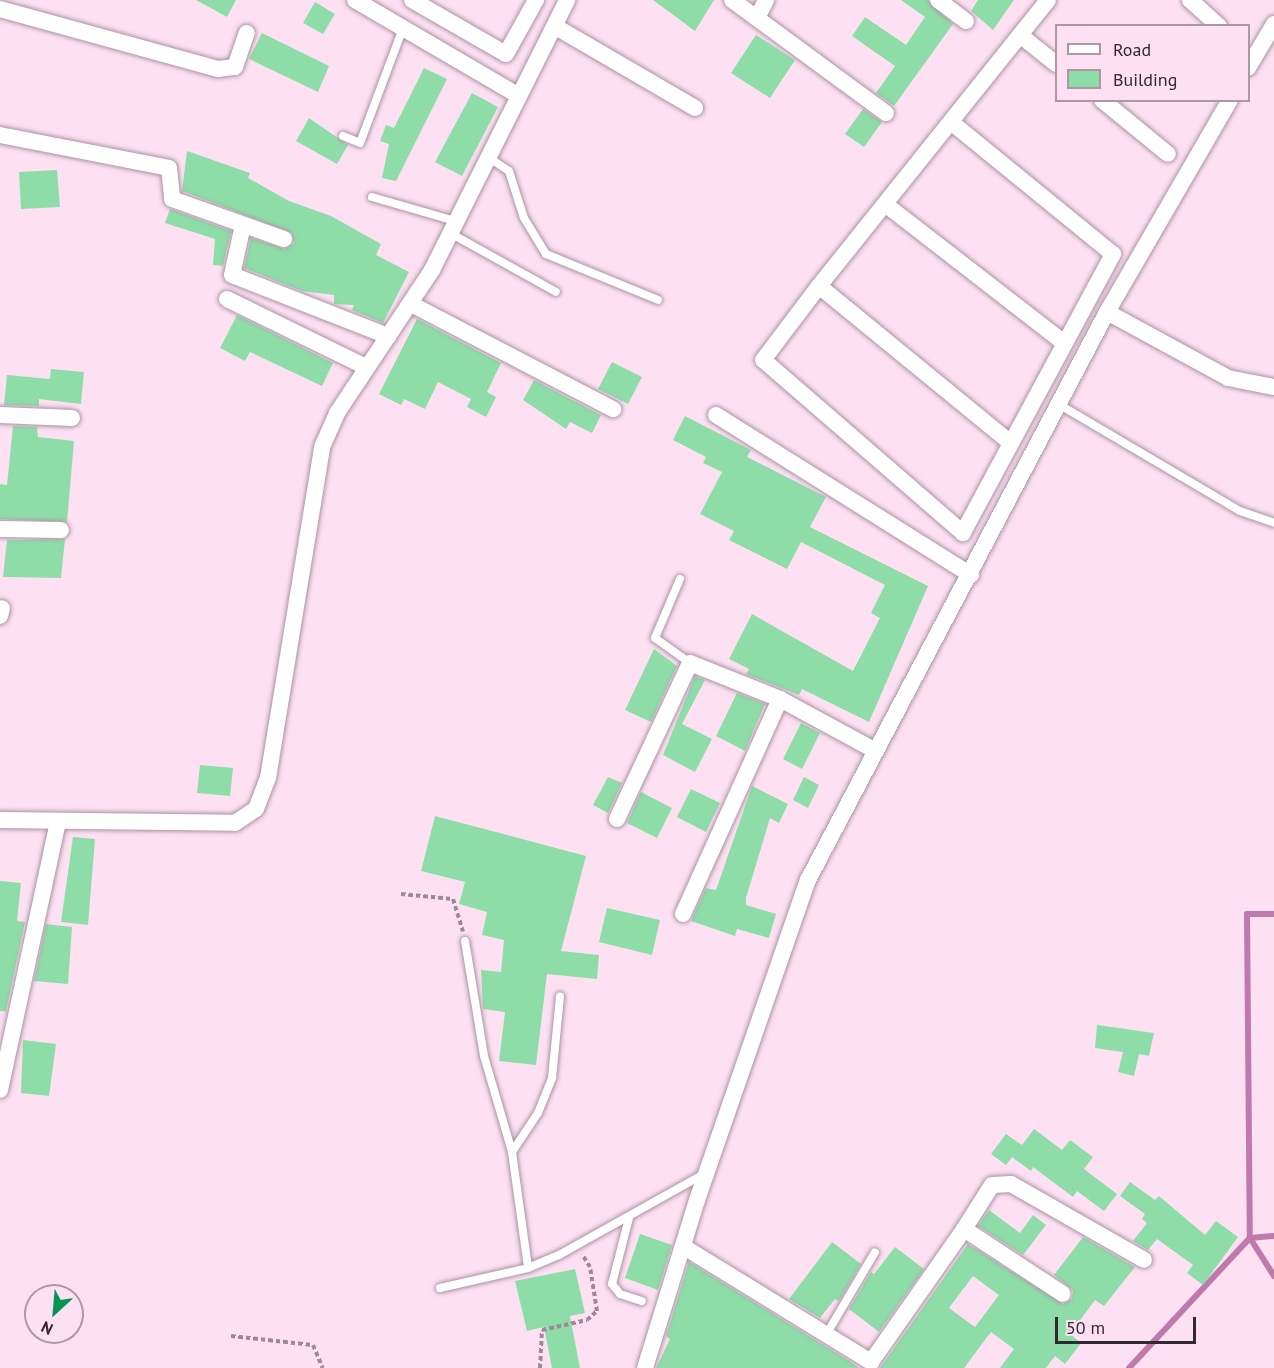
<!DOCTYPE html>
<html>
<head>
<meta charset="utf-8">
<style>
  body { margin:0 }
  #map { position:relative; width:1274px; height:1368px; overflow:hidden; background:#fde1f3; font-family:"PT Sans",sans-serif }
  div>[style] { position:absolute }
  .stream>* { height:6px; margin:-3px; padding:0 3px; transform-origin:3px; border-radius:3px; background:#bf7aab }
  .building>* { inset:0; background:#8edda9 }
  .path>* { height:4px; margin-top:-2px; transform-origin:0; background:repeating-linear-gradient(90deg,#9d8a97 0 4.5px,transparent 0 7.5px) }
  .roads { filter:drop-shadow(0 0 2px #ab92a3) drop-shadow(0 0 2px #ab92a3) }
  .service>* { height:8px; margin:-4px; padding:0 4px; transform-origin:4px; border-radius:4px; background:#fff }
  .minor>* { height:16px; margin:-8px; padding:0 8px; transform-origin:8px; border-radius:8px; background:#fff }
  span { translate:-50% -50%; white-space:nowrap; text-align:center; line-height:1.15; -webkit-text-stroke:4.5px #fde1f3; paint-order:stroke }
  .legend { position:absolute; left:1055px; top:24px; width:195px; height:78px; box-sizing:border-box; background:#fde1f3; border:2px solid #ac97a5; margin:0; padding:8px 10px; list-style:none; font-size:18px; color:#32282f }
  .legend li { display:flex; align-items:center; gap:12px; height:30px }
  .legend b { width:30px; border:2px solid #ac97a5 }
  .north { position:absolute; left:24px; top:1284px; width:60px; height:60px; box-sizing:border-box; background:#fde1f3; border:2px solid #ac97a5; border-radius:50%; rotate:206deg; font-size:16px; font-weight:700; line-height:24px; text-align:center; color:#32282f }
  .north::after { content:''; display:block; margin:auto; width:21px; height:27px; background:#079353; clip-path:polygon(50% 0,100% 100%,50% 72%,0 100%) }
  .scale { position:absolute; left:1055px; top:1317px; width:141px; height:27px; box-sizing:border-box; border:3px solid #32282f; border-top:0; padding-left:8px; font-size:18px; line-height:21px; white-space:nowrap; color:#32282f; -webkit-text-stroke:4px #fde1f3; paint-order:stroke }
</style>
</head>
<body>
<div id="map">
  <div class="stream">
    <i style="left:1274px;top:914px;width:27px;rotate:180deg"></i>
    <i style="left:1247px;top:914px;width:324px;rotate:89.5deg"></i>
    <i style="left:1250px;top:1238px;width:45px;rotate:57.7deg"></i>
    <i style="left:1129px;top:1368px;width:178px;rotate:-47.1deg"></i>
    <i style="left:1250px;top:1238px;width:24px;rotate:-5deg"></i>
  </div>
  <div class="building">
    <i style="clip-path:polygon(196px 0,236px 0,227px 17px)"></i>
    <i style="clip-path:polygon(653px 0,714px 0,695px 31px)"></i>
    <i style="clip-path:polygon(901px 0,928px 0,953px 24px,894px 106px,876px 93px,895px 66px,852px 36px,865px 17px,906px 45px,925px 17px)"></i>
    <i style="clip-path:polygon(978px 0,1014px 0,993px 30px,971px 11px)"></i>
    <i style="clip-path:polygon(315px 2px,335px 14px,323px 34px,303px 23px)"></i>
    <i style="clip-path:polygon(262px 33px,329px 66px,318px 92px,249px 59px)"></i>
    <i style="clip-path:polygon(756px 35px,795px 60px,770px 98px,731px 73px)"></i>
    <i style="clip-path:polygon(424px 68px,447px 79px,396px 181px,382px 178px,389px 144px,380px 141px,386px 125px,394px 128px)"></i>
    <i style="clip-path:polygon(472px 93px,498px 107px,462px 176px,435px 162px)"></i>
    <i style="clip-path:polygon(863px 109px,882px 122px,864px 147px,845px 134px)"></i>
    <i style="clip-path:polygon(309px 118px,348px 145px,337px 164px,296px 141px)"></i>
    <i style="clip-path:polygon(187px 151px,250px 173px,248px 178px,289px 201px,331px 216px,381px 244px,376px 255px,409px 272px,383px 323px,352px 310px,354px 305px,334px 304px,334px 295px,302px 291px,244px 268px,251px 238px,285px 249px,294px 243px,292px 233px,182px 191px)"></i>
    <i style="clip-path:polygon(57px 170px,60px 207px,21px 209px,19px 172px)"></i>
    <i style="clip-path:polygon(170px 209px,231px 231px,223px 266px,213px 265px,215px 239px,165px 223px)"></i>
    <i style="clip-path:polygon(237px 315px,333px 363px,322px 386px,250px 352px,245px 361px,220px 348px)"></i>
    <i style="clip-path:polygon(417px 319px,501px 363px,487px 392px,496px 397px,486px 417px,467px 407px,471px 399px,438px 382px,425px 409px,404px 399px,401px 405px,379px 394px)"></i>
    <i style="clip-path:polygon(612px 362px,642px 377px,628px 404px,598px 389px)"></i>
    <i style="clip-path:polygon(51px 369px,84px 372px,81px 404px,39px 399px,39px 406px,4px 405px,7px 375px,50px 379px)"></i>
    <i style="clip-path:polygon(534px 380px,601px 415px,592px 433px,570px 422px,566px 429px,523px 400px)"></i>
    <i style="clip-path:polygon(685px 416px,751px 450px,747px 457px,826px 497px,810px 527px,928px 586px,869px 722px,802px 689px,799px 695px,746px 674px,749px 669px,729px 659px,752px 614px,853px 671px,880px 618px,871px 613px,885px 585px,801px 542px,787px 569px,729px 540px,734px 531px,700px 514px,722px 472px,703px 463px,706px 457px,673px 440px)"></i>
    <i style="clip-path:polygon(13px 426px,37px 427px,38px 437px,74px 441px,67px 522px,0 519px,0 484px,7px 485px)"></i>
    <i style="clip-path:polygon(65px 539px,61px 578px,3px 577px,7px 540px)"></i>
    <i style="clip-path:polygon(654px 649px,677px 666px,651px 722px,625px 710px)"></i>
    <i style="clip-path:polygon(695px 676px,705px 680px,682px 724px,712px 739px,695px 772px,663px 755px)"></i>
    <i style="clip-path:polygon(737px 693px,765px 704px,745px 751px,716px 736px)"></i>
    <i style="clip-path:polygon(801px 723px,820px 733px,802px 769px,783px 759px)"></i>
    <i style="clip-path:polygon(200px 765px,233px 768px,230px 796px,197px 793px)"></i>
    <i style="clip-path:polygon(608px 777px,622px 783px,608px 813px,593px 805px)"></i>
    <i style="clip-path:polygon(804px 777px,819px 785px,808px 808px,793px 800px)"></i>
    <i style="clip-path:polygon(752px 786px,788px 804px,779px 823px,770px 818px,746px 898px,746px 905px,776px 914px,769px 938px,737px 929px,735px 936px,691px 921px,706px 888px,716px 890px)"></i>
    <i style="clip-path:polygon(691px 789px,720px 803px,706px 832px,677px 817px)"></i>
    <i style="clip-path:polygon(641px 792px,672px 808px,657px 838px,627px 823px)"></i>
    <i style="clip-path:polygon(435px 816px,586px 856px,561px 951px,599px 955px,597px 979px,547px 974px,536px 1065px,499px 1061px,505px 1012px,483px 1009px,481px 970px,501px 972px,504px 940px,482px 935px,487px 912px,459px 904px,465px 882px,421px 871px)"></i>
    <i style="clip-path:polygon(73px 837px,95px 839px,88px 925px,61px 922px)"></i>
    <i style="clip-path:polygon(0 881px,21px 883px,17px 921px,25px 922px,6px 1011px,0 1011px)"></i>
    <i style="clip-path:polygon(607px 908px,660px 920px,652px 955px,599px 942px)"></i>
    <i style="clip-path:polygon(46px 924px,72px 927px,68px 984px,34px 981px)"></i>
    <i style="clip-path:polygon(1097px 1025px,1154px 1033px,1149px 1056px,1139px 1054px,1134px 1076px,1118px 1072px,1123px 1052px,1095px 1048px)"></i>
    <i style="clip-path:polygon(23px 1040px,56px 1044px,49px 1096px,21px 1093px)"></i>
    <i style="clip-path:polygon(1034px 1129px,1062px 1150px,1070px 1140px,1093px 1157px,1084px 1169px,1117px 1194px,1104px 1211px,1077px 1191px,1073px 1197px,1033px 1167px,1031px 1171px,1012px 1157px,1006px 1165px,991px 1154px,1006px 1134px,1022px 1145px)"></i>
    <i style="clip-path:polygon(1130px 1182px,1155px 1200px,1159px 1196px,1205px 1235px,1216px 1221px,1238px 1237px,1203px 1285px,1187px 1273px,1193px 1265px,1157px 1239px,1148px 1250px,1133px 1241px,1147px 1223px,1142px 1219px,1145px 1214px,1120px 1196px)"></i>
    <i style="clip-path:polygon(989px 1210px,1020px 1233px,1033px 1215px,1046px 1225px,1023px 1255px,978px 1226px)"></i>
    <i style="clip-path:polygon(640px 1234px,672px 1245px,658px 1290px,625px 1278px)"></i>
    <i style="clip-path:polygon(evenodd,1083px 1237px,1135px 1267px,1104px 1306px,1095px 1300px,1070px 1334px,1081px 1343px,1065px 1364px,1055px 1356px,1046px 1368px,1000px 1368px,1014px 1349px,991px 1332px,964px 1368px,880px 1368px,968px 1244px,1063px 1304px,1072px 1299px,1073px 1290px,1054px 1275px,1083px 1237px,973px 1276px,999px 1295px,975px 1327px,949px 1308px,973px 1276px)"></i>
    <i style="clip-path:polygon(832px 1242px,861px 1264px,839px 1301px,835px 1299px,820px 1318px,789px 1299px)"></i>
    <i style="clip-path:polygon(895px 1247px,924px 1269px,879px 1332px,849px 1309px,871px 1272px,874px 1274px)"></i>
    <i style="clip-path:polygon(689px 1262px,851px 1362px,859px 1368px,656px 1368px,670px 1339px,666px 1336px)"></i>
    <i style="clip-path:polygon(575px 1269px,585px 1313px,570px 1316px,580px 1368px,552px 1368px,544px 1327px,527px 1331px,515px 1281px)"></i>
  </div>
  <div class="path">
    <i style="left:401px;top:894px;width:52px;rotate:5.5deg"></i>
    <i style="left:453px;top:899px;width:34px;rotate:73deg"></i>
    <i style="left:231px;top:1336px;width:82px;rotate:6.3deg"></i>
    <i style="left:313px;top:1345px;width:25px;rotate:67deg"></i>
    <i style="left:540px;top:1368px;width:38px;rotate:-87deg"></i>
    <i style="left:542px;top:1330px;width:46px;rotate:-12.5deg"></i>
    <i style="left:587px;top:1320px;width:13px;rotate:-42deg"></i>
    <i style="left:597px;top:1311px;width:45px;rotate:-99deg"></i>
    <i style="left:590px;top:1267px;width:15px;rotate:-122deg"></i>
  </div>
  <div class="roads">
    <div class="service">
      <i style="left:343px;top:136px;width:18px;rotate:22deg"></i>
      <i style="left:360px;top:143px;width:123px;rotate:-69.5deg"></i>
      <i style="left:488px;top:157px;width:25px;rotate:34deg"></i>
      <i style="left:509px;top:171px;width:49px;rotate:72.3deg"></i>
      <i style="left:524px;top:218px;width:42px;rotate:58.6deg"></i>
      <i style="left:546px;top:254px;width:121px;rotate:22.3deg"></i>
      <i style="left:372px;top:197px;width:86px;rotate:16.1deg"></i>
      <i style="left:450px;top:233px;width:121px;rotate:29.1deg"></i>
      <i style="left:1060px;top:405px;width:209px;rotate:30.5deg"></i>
      <i style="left:1240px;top:511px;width:36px;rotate:19deg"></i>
      <i style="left:680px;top:579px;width:64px;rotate:113deg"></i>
      <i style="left:655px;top:638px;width:43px;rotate:35.5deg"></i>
      <i style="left:465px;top:941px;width:117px;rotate:80.6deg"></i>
      <i style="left:484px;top:1056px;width:100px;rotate:73.7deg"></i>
      <i style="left:512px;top:1152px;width:117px;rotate:82.1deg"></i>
      <i style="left:512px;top:1152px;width:47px;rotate:-56.3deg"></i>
      <i style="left:538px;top:1113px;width:38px;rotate:-68deg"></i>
      <i style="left:552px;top:1078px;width:82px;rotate:-84.4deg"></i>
      <i style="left:629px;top:1218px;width:68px;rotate:104.4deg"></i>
      <i style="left:612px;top:1284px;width:13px;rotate:51deg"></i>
      <i style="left:620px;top:1294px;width:23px;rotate:18deg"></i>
      <i style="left:440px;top:1288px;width:90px;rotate:-12.8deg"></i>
      <i style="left:528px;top:1268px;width:34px;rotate:-23deg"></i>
      <i style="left:559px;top:1255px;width:166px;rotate:-29.2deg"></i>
      <i style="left:826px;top:1335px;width:96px;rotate:-59.4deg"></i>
    </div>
    <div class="minor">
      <i style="left:355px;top:0;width:186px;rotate:30.3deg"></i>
      <i style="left:412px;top:0;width:108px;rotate:29.9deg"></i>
      <i style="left:506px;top:54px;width:62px;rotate:-60.9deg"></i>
      <i style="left:732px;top:0;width:191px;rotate:36.3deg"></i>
      <i style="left:938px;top:0;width:35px;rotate:37deg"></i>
      <i style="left:1190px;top:0;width:39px;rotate:42deg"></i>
      <i style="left:0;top:9px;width:226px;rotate:15.4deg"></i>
      <i style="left:218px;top:69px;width:17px;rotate:-7deg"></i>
      <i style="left:235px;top:67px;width:36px;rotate:-71deg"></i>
      <i style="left:758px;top:16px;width:18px;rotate:-63deg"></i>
      <i style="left:556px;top:27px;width:161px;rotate:30.2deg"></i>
      <i style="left:1020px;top:35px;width:46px;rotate:38.9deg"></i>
      <i style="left:1248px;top:68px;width:51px;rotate:-59.4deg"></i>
      <i style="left:1102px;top:100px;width:85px;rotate:39.3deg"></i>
      <i style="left:951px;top:122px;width:209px;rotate:39.2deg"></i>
      <i style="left:1113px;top:254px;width:317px;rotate:118.3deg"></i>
      <i style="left:963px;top:533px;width:264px;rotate:-139.1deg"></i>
      <i style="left:763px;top:360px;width:93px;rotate:-52.9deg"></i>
      <i style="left:819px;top:286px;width:366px;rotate:-51.3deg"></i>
      <i style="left:0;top:135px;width:172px;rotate:11deg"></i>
      <i style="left:169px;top:168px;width:31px;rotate:84deg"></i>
      <i style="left:172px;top:199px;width:119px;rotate:19.7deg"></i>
      <i style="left:885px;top:204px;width:225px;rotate:37.8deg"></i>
      <i style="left:243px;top:225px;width:51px;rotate:102.4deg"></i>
      <i style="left:232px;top:275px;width:168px;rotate:21.4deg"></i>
      <i style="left:819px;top:286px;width:248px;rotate:39.3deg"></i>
      <i style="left:227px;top:299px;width:155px;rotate:26.1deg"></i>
      <i style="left:411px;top:304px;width:228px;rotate:27.5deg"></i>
      <i style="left:1107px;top:312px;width:138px;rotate:28.6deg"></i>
      <i style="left:1228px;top:378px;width:47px;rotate:11.1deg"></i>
      <i style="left:0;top:415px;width:72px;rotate:2.4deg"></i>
      <i style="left:716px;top:415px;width:301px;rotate:32.1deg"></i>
      <i style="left:0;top:529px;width:61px;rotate:0.9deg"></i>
      <i style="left:0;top:616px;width:8px;rotate:-76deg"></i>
      <i style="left:617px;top:819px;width:172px;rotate:-64.9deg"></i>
      <i style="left:690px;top:663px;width:97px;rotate:21.8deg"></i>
      <i style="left:780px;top:699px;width:107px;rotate:28.5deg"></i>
      <i style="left:0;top:820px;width:235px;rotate:0.7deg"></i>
      <i style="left:235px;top:823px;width:25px;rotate:-34deg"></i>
      <i style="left:256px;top:809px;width:33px;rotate:-69deg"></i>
      <i style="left:268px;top:778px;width:335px;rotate:-80.7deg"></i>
      <i style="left:322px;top:447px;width:37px;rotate:-66deg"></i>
      <i style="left:337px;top:413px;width:172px;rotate:-56.4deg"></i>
      <i style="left:432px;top:270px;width:302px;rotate:-63.4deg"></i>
      <i style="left:683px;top:914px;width:236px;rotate:-65.7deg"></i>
      <i style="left:0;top:1090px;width:275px;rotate:-77.8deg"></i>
      <i style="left:964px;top:1229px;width:52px;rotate:-57.5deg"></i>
      <i style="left:992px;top:1185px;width:19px;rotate:-3deg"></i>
      <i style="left:1011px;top:1184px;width:153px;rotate:29.7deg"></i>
      <i style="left:684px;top:1247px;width:220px;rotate:31.6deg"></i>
      <i style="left:871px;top:1362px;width:162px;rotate:-55deg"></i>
      <i style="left:964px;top:1229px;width:118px;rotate:33.3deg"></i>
      <i style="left:645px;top:1368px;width:176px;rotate:-72.8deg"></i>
      <i style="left:697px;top:1200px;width:339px;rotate:-70.9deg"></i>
      <i style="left:808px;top:880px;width:642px;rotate:-62.24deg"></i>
      <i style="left:1107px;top:312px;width:245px;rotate:-59.9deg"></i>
    </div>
  </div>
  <ul class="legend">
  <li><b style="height:8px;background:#fff"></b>Road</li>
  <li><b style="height:16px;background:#8edda9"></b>Building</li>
  </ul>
  <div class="north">N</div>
  <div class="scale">50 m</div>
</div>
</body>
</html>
